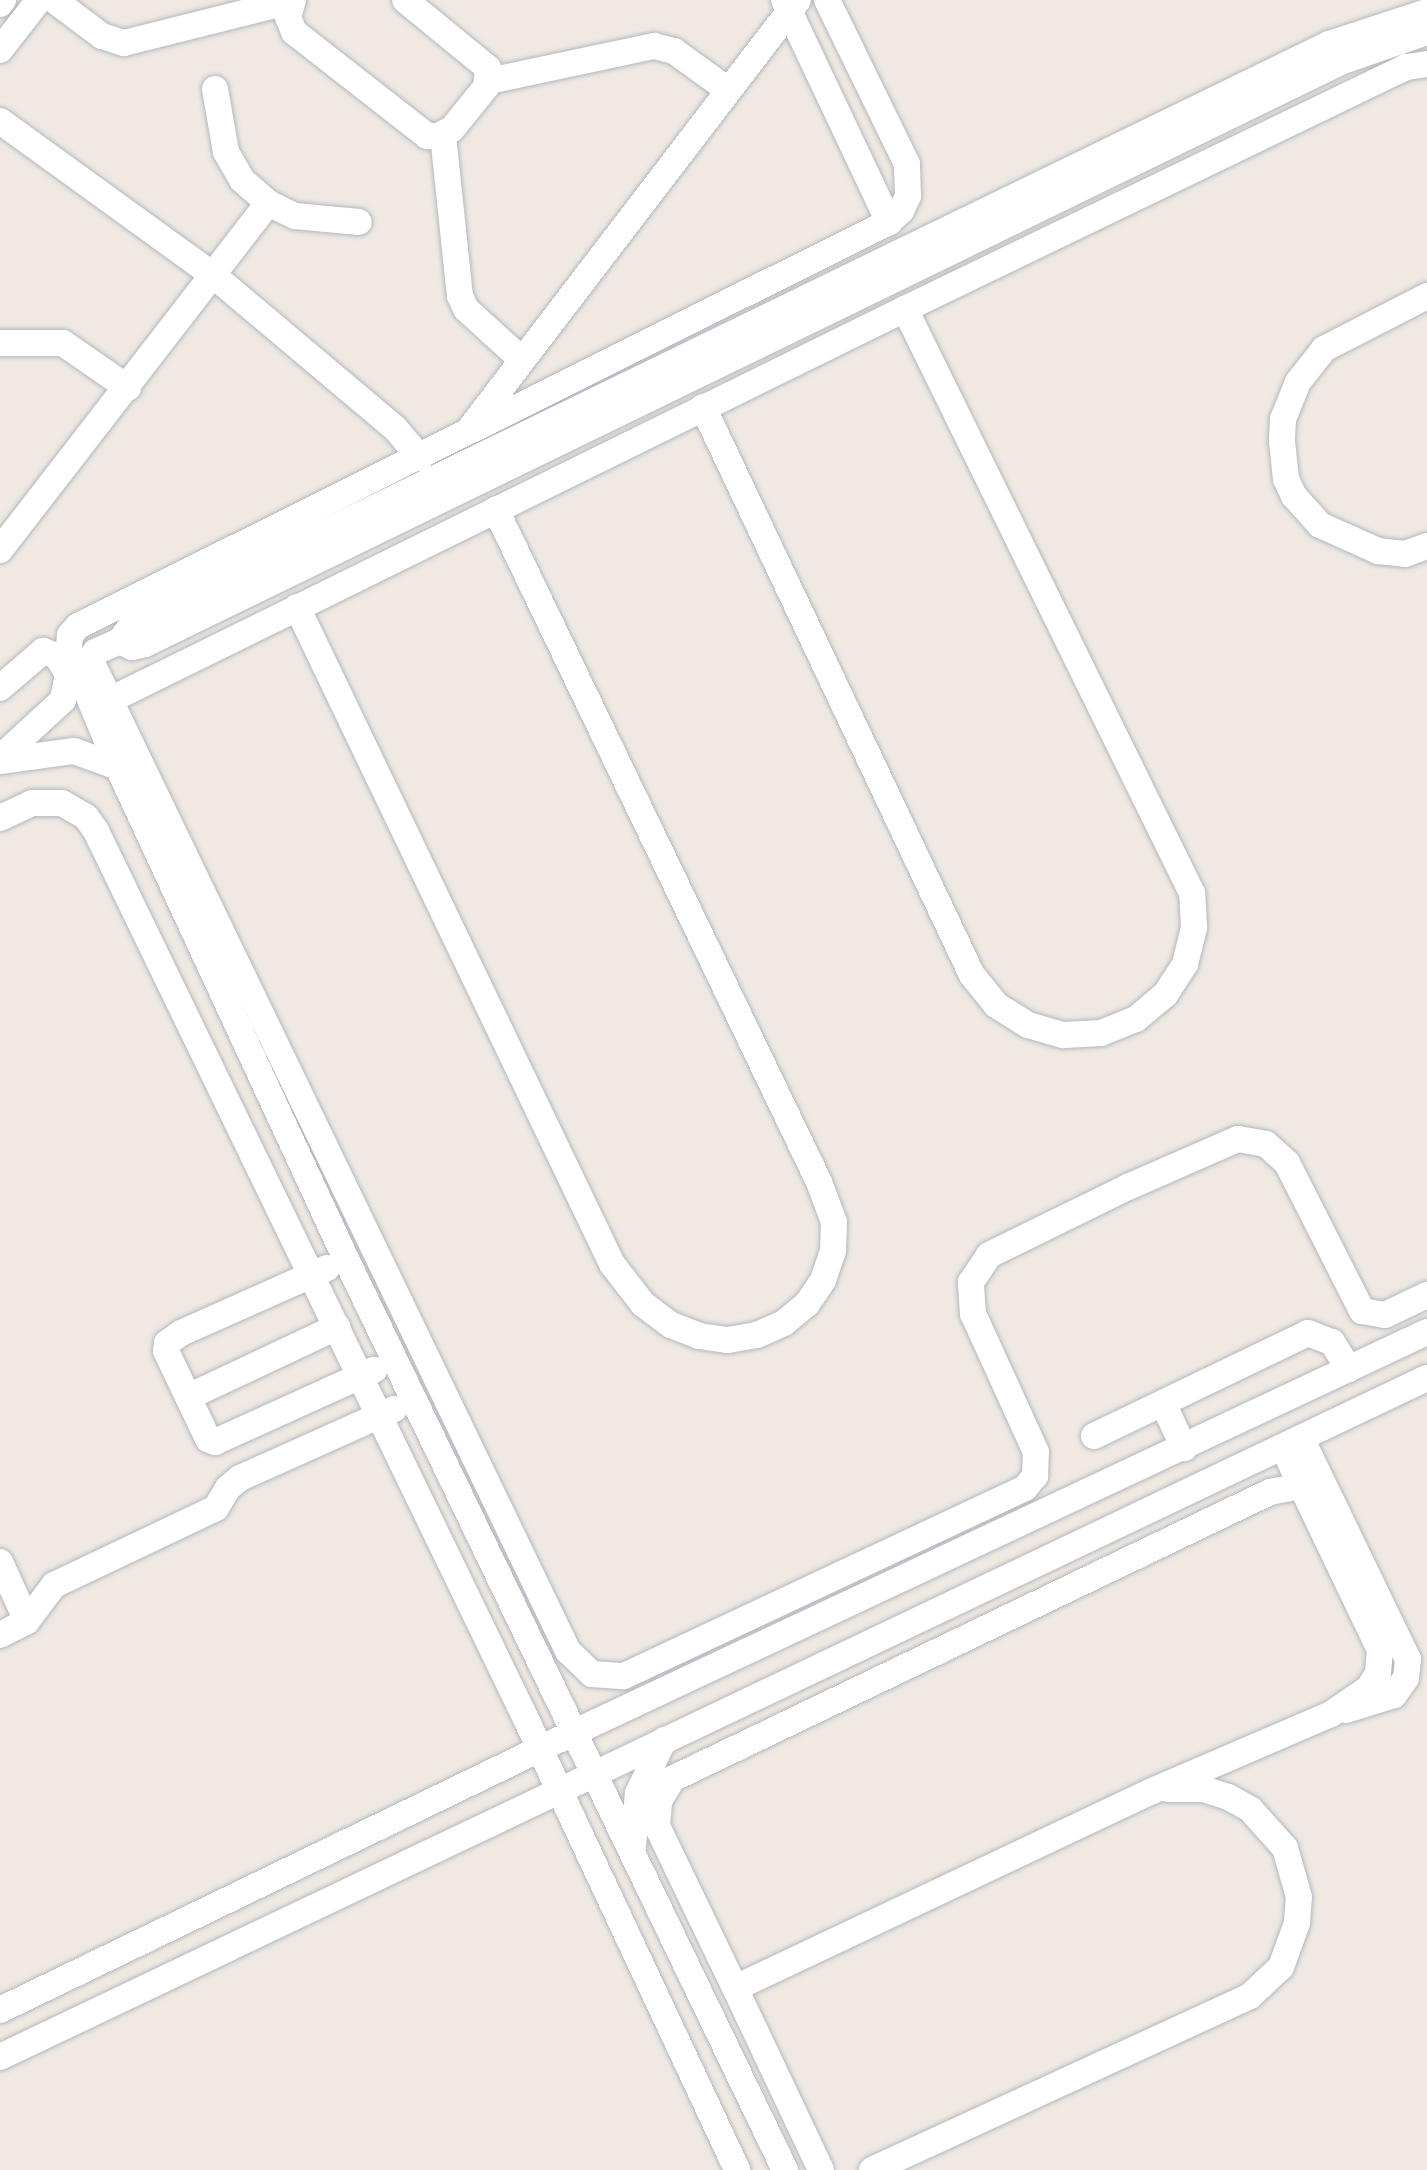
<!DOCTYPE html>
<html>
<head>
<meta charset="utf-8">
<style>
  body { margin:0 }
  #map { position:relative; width:1427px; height:2170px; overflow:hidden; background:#efe9e1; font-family:Figtree,sans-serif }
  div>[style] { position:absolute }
  .roads { filter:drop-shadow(0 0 2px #b4b7c1) drop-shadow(0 0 2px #b4b7c1) }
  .minor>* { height:26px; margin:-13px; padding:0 13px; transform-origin:13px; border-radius:13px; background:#fff }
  span { translate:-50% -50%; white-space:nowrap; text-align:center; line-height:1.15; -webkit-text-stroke:6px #fff; paint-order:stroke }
</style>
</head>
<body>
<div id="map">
  <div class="roads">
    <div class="minor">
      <i style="left:54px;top:0;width:60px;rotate:36.9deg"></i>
      <i style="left:102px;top:36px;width:23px;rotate:18deg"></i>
      <i style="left:124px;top:43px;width:172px;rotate:-14.1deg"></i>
      <i style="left:293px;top:0;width:18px;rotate:106deg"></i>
      <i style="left:288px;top:17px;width:16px;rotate:68deg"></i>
      <i style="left:294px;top:32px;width:169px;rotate:38deg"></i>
      <i style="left:427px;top:136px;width:11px"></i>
      <i style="left:438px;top:136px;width:16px;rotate:-27deg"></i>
      <i style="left:452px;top:129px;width:54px;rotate:-51deg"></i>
      <i style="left:486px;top:87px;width:19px;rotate:-84deg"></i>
      <i style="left:488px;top:68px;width:107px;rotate:-140.7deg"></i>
      <i style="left:784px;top:0;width:246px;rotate:64.7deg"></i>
      <i style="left:0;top:4px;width:5px;rotate:-53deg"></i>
      <i style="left:1427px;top:12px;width:103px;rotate:161.9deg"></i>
      <i style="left:1329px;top:44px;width:1332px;rotate:154.09deg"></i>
      <i style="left:131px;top:626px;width:19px;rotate:126deg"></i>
      <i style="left:120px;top:641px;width:27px;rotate:156deg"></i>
      <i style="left:95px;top:652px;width:11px;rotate:105deg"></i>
      <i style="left:92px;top:663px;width:1097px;rotate:64.28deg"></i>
      <i style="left:568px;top:1651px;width:33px;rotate:44deg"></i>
      <i style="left:592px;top:1674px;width:32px;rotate:4deg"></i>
      <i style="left:624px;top:1676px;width:443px;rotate:-25.1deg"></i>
      <i style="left:1025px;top:1488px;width:16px;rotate:-50deg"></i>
      <i style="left:1035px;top:1476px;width:24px;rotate:-88deg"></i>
      <i style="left:1036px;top:1452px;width:152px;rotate:-114.5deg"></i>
      <i style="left:973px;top:1314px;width:32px;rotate:-94deg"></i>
      <i style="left:971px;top:1282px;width:32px;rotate:-56deg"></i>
      <i style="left:989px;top:1255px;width:155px;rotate:-26.1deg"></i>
      <i style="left:1128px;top:1187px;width:120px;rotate:-23.6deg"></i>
      <i style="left:1238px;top:1139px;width:28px;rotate:10deg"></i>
      <i style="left:1266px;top:1144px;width:28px;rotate:42deg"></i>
      <i style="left:1287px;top:1163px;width:166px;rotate:63.1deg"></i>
      <i style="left:1362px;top:1311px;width:23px;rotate:10deg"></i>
      <i style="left:1385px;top:1315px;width:47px;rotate:-25.5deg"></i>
      <i style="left:0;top:50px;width:63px;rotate:-52deg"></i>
      <i style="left:489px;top:81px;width:169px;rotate:-12deg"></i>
      <i style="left:654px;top:46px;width:21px;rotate:14deg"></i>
      <i style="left:674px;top:51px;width:67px;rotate:35.8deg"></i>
      <i style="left:215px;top:89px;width:64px;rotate:80.1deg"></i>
      <i style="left:226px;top:152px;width:32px;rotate:60deg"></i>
      <i style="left:242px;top:180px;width:35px;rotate:41deg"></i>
      <i style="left:268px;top:203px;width:30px;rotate:26deg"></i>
      <i style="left:295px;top:216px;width:64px;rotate:5.4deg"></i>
      <i style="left:0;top:121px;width:263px;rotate:35.9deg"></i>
      <i style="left:213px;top:275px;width:238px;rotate:40.1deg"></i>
      <i style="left:395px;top:428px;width:39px;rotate:50deg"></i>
      <i style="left:443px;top:135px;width:162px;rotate:84deg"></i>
      <i style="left:460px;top:296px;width:14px;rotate:65deg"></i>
      <i style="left:466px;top:309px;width:74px;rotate:42.3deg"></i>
      <i style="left:1427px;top:296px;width:116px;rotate:152.8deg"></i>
      <i style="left:1324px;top:349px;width:42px;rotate:128.2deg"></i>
      <i style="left:1298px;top:382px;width:40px;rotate:112deg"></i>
      <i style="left:1283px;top:419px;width:22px;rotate:93deg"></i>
      <i style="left:1282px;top:441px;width:38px;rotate:84deg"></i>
      <i style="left:1286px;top:479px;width:19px;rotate:65deg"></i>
      <i style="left:1294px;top:496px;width:39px;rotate:48deg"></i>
      <i style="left:1320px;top:525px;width:64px;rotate:24.1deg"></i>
      <i style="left:1378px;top:551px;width:27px;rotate:6deg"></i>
      <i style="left:1405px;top:554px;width:23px;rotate:-20deg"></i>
      <i style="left:0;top:343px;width:63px"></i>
      <i style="left:63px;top:343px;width:79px;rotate:34.7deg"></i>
      <i style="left:703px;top:407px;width:628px;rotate:64.66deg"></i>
      <i style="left:972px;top:975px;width:38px;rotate:51deg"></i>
      <i style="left:996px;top:1005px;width:38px;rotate:32deg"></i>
      <i style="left:1028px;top:1025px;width:37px;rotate:16deg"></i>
      <i style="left:1064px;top:1035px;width:37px;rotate:-3deg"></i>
      <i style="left:1101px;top:1033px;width:38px;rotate:-22deg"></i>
      <i style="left:1136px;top:1019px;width:38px;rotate:-40deg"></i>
      <i style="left:1165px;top:995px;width:37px;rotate:-57deg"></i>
      <i style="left:1185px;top:964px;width:38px;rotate:-76deg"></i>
      <i style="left:1194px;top:927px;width:34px;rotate:-93deg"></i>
      <i style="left:1192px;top:893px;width:651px;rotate:-116.17deg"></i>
      <i style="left:469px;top:430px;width:541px;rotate:-52.58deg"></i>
      <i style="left:0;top:550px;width:438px;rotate:-52.3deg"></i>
      <i style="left:297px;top:607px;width:729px;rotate:64.38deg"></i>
      <i style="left:612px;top:1264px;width:51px;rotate:52.2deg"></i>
      <i style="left:643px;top:1304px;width:35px;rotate:37deg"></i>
      <i style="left:671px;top:1325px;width:30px;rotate:21deg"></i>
      <i style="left:699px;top:1336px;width:29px;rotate:8deg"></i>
      <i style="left:728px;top:1340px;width:29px;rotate:-10deg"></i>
      <i style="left:757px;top:1335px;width:30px;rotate:-24deg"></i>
      <i style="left:784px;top:1323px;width:30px;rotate:-40deg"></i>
      <i style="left:807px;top:1304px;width:29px;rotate:-56deg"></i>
      <i style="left:823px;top:1280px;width:31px;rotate:-71deg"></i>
      <i style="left:833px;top:1251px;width:29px;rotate:-88deg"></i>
      <i style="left:834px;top:1222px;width:43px;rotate:-110.6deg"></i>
      <i style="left:819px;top:1182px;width:746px;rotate:-115.67deg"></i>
      <i style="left:120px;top:641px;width:13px;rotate:27deg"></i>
      <i style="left:132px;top:647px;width:13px;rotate:-13deg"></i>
      <i style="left:145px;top:644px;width:1332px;rotate:-25.95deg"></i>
      <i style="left:1343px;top:61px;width:89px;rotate:-19deg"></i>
      <i style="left:0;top:688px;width:57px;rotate:-40.7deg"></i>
      <i style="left:43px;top:651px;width:15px;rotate:20deg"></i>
      <i style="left:57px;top:656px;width:21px;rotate:59deg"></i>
      <i style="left:68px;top:674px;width:26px;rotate:101deg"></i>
      <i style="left:63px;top:700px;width:86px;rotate:137.4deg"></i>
      <i style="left:110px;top:700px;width:886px;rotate:-26.19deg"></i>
      <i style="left:905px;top:309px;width:556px;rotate:-25.78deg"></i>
      <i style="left:1406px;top:67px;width:21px;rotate:-8deg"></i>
      <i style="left:0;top:761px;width:75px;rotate:-7.7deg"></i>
      <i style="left:74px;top:751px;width:47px;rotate:20deg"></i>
      <i style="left:118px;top:767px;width:542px;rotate:65.14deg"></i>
      <i style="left:346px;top:1259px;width:1011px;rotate:64.27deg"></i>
      <i style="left:118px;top:767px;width:128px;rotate:-112.6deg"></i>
      <i style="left:69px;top:649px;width:14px;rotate:-86deg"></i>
      <i style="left:70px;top:635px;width:12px;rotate:-48deg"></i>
      <i style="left:78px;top:626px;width:906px;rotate:-26.48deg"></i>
      <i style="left:889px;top:222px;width:16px;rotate:-43deg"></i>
      <i style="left:901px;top:211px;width:17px;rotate:-65deg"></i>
      <i style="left:908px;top:196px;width:32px;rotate:-92deg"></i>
      <i style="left:907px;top:164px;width:182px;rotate:-116deg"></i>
      <i style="left:0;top:818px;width:35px;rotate:-25deg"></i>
      <i style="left:32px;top:803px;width:30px"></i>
      <i style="left:62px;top:803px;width:28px;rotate:30deg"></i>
      <i style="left:86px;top:817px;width:17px;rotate:54deg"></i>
      <i style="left:96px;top:831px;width:987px;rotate:64.16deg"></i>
      <i style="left:526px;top:1719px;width:498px;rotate:64.9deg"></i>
      <i style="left:327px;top:1268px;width:160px;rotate:156deg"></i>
      <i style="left:181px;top:1333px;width:17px;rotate:144deg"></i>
      <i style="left:167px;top:1343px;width:8px;rotate:97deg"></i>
      <i style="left:166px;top:1351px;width:98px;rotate:64.5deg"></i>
      <i style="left:208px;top:1439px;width:8px;rotate:23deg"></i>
      <i style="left:215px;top:1442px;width:175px;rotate:-24.4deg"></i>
      <i style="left:188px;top:1397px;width:165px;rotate:-25.2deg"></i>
      <i style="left:1163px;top:1403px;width:50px;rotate:65deg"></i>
      <i style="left:1094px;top:1436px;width:237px;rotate:-25.7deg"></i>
      <i style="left:1308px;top:1333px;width:26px;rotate:21deg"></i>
      <i style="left:1332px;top:1342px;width:32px;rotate:58deg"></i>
      <i style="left:1301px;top:1438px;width:246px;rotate:64.2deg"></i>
      <i style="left:1408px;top:1659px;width:19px;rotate:96deg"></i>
      <i style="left:1406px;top:1678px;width:21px;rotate:125deg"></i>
      <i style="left:1394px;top:1695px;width:50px;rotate:162.6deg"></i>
      <i style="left:1283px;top:1447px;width:38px;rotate:65deg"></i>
      <i style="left:1299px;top:1481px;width:187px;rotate:64.4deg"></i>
      <i style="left:1380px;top:1650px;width:23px;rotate:95deg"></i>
      <i style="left:1378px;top:1673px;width:17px;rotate:121deg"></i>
      <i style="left:1369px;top:1688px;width:46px;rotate:145.6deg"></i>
      <i style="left:1331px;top:1714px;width:195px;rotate:156.7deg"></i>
      <i style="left:1152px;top:1791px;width:461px;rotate:154.7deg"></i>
      <i style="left:735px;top:1988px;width:180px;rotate:-115.7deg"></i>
      <i style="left:657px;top:1826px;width:25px;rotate:-85deg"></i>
      <i style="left:659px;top:1801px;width:26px;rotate:-59deg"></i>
      <i style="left:672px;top:1779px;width:663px;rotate:-25.64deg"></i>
      <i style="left:1270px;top:1492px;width:33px;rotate:-11deg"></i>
      <i style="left:0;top:1562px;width:65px;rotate:65.4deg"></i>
      <i style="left:0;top:1635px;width:30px;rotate:-27deg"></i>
      <i style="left:27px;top:1621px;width:45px;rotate:-53.1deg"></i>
      <i style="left:54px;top:1585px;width:179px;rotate:-25.4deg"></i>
      <i style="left:216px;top:1508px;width:23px;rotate:-59deg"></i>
      <i style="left:228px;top:1488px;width:16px;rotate:-40deg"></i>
      <i style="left:240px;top:1478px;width:169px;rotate:-24.1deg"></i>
      <i style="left:633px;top:1847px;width:54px;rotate:-84.7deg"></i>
      <i style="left:638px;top:1793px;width:59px;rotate:-63.9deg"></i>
      <i style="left:735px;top:1988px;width:201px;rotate:64.7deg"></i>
      <i style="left:0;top:2010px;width:639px;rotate:-25.8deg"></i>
      <i style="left:575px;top:1732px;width:941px;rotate:-25.15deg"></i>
      <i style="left:0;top:2057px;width:1580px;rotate:-25.45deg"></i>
      <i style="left:872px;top:2170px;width:416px;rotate:-24.7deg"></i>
      <i style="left:1250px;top:1996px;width:42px;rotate:-43.1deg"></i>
      <i style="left:1281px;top:1967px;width:47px;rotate:-70deg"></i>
      <i style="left:1297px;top:1923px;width:26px;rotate:-86deg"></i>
      <i style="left:1299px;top:1897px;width:51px;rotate:-105.9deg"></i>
      <i style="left:1285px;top:1848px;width:52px;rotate:-131.9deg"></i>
      <i style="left:1250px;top:1809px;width:25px;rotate:-151deg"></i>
      <i style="left:1228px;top:1797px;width:26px;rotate:-162deg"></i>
      <i style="left:1203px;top:1789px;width:35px;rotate:180deg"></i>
    </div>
  </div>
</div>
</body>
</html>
